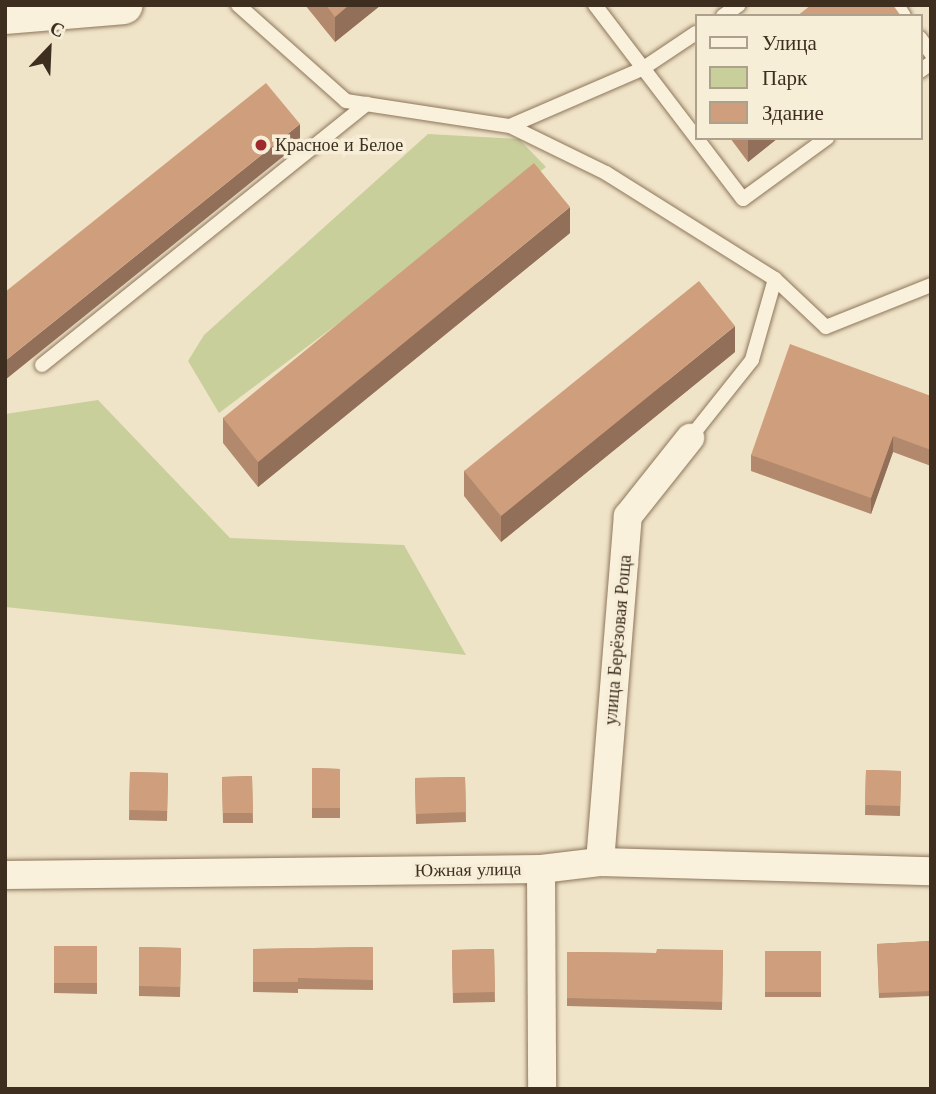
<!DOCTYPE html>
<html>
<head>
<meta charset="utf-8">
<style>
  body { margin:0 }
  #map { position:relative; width:936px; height:1094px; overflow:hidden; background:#f0e4c8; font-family:"Libre Baskerville",serif }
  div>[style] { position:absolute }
  .green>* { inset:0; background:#c9cf9b }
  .roads { filter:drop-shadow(0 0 2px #8d765c) drop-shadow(0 0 2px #8d765c) }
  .lane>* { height:14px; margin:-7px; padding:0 7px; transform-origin:7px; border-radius:7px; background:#faf1dc }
  .street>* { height:28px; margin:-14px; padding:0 14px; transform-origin:14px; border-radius:14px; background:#faf1dc }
  .secondary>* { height:38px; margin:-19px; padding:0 19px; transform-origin:19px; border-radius:19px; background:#faf1dc }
  .wall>* { inset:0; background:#b2896c }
  .shaded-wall>* { inset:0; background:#916f58 }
  .building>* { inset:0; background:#cf9f7d }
  .dots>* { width:19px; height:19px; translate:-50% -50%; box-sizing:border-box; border:4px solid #f7eed8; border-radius:50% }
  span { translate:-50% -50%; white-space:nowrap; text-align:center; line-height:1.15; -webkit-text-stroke:7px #f7eed8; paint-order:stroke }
  .poi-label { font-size:18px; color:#3d2e20 }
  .left { translate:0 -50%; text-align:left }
  .street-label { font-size:18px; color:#3d2e20 }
  .frame { position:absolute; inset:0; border:7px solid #3d2e20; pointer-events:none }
  .legend { position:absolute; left:695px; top:14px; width:228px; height:126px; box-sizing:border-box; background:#f7eed8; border:2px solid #ada18e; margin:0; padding:9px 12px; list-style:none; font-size:21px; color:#3d2e20 }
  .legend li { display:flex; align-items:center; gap:14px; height:35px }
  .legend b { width:35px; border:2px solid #ada18e }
  .north { position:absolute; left:14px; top:14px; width:70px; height:70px; -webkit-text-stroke:5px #f7eed8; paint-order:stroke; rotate:23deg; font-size:19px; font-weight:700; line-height:28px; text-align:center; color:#3d2e20 }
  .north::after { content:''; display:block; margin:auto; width:24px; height:32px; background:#3d2e20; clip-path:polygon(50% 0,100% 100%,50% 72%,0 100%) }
</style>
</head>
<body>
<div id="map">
  <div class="green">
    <i style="clip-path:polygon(428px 134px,519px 139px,546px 167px,219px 413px,188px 361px,204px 335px)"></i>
    <i style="clip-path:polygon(98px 400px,230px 538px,404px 545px,466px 655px,5px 607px,5px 414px)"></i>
  </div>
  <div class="roads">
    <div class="lane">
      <i style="left:238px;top:5px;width:144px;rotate:41.6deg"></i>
      <i style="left:346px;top:101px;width:166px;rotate:8.7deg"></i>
      <i style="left:510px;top:126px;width:107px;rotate:26.1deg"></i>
      <i style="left:606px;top:173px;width:199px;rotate:32.1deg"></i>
      <i style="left:775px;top:279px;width:84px;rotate:105.9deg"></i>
      <i style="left:752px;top:360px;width:100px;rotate:128.5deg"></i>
      <i style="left:595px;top:5px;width:244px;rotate:52.7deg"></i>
      <i style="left:743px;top:199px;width:104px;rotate:-36deg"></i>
      <i style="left:897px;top:5px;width:13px;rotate:58deg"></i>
      <i style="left:723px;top:16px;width:19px;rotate:-35deg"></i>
      <i style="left:920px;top:38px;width:19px;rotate:54deg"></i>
      <i style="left:920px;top:71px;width:14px;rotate:-36deg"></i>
      <i style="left:510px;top:126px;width:144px;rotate:-23.4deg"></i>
      <i style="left:642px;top:69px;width:65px;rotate:-33.7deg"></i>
      <i style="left:775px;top:279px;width:70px;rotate:43.3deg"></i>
      <i style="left:826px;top:327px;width:113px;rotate:-21.8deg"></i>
      <i style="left:42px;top:365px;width:417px;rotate:-38.8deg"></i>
    </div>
    <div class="street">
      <i style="left:600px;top:862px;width:347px;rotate:-85.4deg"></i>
      <i style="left:628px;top:516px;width:100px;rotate:-51.5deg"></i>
      <i style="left:541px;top:869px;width:220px;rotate:89.7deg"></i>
      <i style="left:5px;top:875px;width:536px;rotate:-0.64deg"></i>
      <i style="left:541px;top:869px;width:59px;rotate:-6.8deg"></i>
      <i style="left:600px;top:862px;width:331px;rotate:1.6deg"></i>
    </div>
    <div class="secondary">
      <i style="left:5px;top:15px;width:119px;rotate:-4.8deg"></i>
    </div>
  </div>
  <div class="wall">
    <i style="clip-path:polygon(305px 5px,381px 5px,335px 42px)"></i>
    <i style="clip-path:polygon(730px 138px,778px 138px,748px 162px)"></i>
    <i style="clip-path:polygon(570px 233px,258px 487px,223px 443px,223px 418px)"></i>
    <i style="clip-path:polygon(735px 352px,501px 542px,464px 496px,464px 471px)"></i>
    <i style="clip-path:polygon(931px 396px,931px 466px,893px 452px,871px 514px,751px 471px,751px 455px)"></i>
    <i style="clip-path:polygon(312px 768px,340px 769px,340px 818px,312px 818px)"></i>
    <i style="clip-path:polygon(866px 770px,901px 771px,900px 816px,865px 815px)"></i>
    <i style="clip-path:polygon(130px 772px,168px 773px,167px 821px,129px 820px)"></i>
    <i style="clip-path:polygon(252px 776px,253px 823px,223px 823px,222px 777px)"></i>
    <i style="clip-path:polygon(465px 777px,466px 822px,416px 824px,415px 778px)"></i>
    <i style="clip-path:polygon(931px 941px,931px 996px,879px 998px,877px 944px)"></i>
    <i style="clip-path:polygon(54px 946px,97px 946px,97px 994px,54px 993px)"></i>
    <i style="clip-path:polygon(139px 947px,181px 948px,180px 997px,139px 996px)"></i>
    <i style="clip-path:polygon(373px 947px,373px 990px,298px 989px,298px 993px,253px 992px,253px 949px)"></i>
    <i style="clip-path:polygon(494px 949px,495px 1002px,453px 1003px,452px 950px)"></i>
    <i style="clip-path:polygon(723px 950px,722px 1010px,567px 1006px,567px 952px,656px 953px)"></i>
    <i style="clip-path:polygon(765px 951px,821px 951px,821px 997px,765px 997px)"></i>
  </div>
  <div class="shaded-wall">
    <i style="clip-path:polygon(349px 5px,381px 5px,335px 42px,335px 17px)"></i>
    <i style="clip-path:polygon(300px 124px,300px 143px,5px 380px,5px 361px)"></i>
    <i style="clip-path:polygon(748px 138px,778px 138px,748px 162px)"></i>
    <i style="clip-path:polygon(570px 207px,570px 233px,258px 487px,258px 462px)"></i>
    <i style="clip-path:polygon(735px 326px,735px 352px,501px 542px,501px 516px)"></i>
    <i style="clip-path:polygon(893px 436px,893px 452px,871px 514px,871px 498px)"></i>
  </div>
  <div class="building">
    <i style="clip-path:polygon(326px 5px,349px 5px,335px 17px)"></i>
    <i style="clip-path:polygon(811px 5px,893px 5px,901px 16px,797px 16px)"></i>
    <i style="clip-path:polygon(266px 83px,300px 124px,5px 361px,5px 292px)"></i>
    <i style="clip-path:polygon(534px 163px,570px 207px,258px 462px,223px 418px)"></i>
    <i style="clip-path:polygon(699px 281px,735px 326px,501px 516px,464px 471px)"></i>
    <i style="clip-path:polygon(790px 344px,931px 396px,931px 450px,893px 436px,871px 498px,751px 455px)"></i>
    <i style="clip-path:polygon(312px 768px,340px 769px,340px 808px,312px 808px)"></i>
    <i style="clip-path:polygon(866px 770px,901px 771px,900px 806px,865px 805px)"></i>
    <i style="clip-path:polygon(130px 772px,168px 773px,167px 811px,129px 810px)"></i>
    <i style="clip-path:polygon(252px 776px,253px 813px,223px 813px,222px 777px)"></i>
    <i style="clip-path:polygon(465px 777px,466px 812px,416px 814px,415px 778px)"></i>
    <i style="clip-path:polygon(931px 941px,931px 991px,879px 993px,877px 944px)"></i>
    <i style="clip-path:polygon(54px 946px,97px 946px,97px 983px,54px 983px)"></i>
    <i style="clip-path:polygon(139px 947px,181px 948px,180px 987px,139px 986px)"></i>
    <i style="clip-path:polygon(373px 947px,373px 980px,298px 978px,298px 982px,253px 982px,253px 949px)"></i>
    <i style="clip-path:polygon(494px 949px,495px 992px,453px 993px,452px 950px)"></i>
    <i style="clip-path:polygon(657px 949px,723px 950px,722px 1002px,567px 998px,567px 952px,656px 953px)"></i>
    <i style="clip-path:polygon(765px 951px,821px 951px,821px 992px,765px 992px)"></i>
  </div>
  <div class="dots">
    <i style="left:261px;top:145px;background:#9e2a2b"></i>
  </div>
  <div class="poi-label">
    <span class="left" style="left:275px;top:145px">Красное и Белое</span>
  </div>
  <div class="street-label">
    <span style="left:618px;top:640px;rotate:-85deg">улица Берёзовая Роща</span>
    <span style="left:468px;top:870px;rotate:-1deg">Южная улица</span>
  </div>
  <div class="frame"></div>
  <ul class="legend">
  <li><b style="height:9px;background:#faf1dc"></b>Улица</li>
  <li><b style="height:19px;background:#c9cf9b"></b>Парк</li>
  <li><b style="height:19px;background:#cf9f7d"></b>Здание</li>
  </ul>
  <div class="north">С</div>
</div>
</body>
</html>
